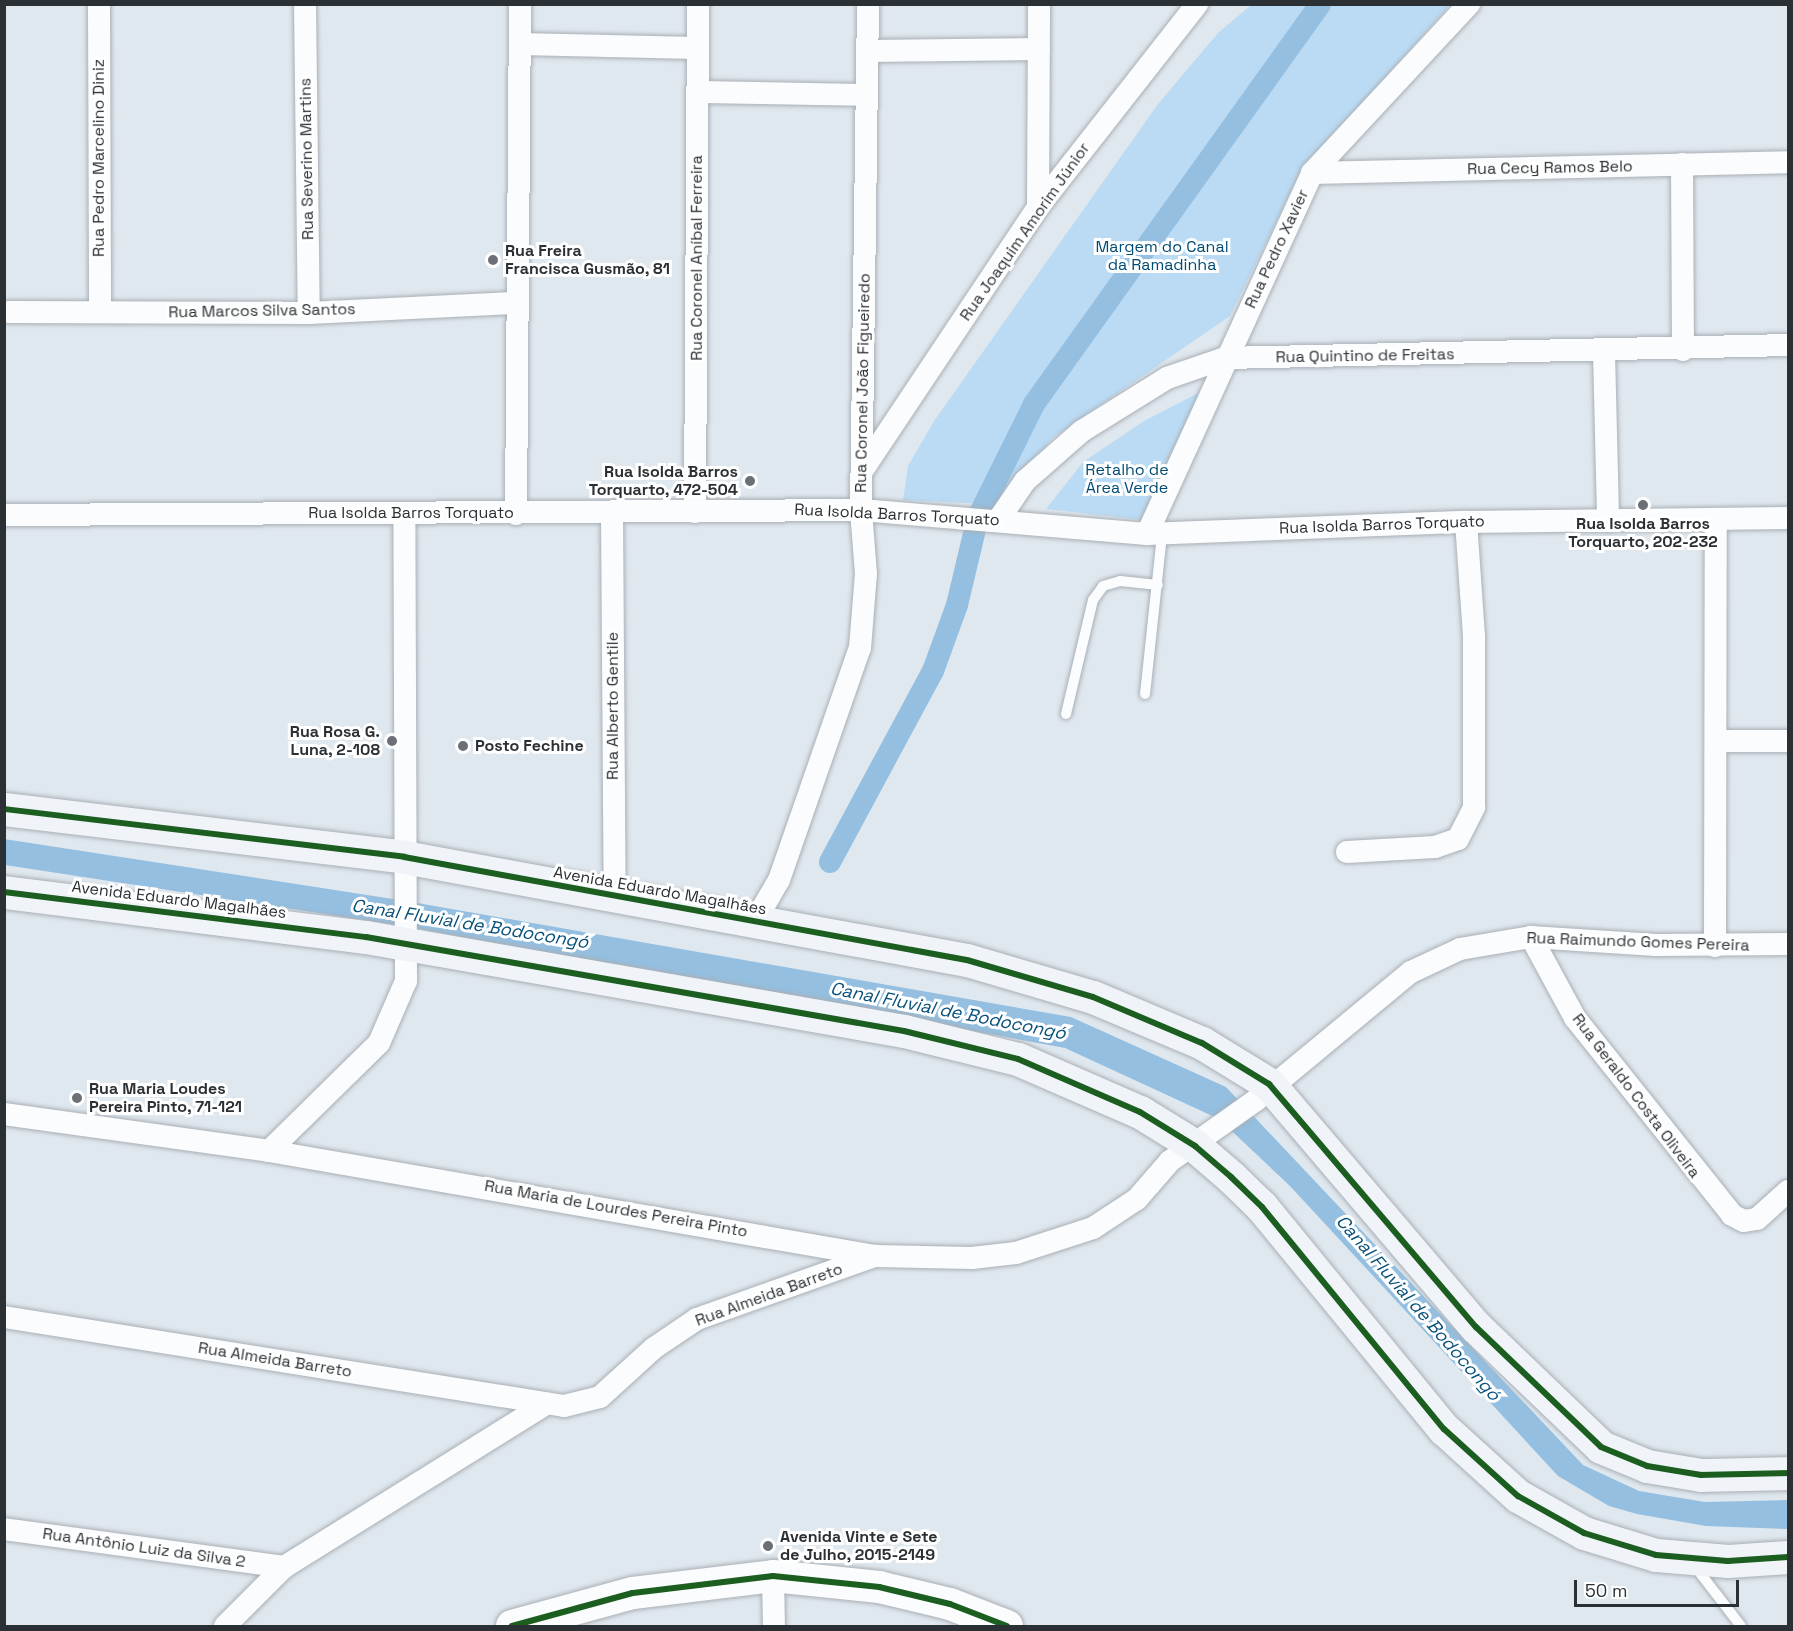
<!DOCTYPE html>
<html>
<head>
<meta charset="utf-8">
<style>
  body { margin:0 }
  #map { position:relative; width:1793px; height:1631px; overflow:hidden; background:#e0e8ef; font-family:"Space Grotesk",sans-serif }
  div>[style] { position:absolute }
  .green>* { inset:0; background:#bbdbf4 }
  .water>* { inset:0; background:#94bfe0 }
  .canal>* { height:22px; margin:-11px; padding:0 11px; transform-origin:11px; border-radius:11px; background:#94bfe0 }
  .roads { filter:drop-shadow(0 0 2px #a9afb5) drop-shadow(0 0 2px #a9afb5) }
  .service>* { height:10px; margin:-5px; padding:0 5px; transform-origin:5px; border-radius:5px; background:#fafcfd }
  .minor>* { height:22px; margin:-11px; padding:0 11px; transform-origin:11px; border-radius:11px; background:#fafcfd }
  .secondary>* { height:32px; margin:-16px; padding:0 16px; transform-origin:16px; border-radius:16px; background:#fafcfd }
  .primary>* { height:33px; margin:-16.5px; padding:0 16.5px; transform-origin:16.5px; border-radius:16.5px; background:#f0f4f8 }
  .cycleway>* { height:6px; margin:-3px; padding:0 3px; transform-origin:3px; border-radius:3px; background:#1b5e20 }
  .dots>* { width:16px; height:16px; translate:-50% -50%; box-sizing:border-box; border:3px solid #fff; border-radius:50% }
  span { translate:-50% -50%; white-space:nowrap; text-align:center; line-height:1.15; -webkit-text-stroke:6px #fff; paint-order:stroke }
  .street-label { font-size:16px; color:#2a3034 }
  .park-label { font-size:16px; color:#004b74 }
  .poi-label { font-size:16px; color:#2a3034; font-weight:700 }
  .left { translate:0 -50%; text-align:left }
  .right { translate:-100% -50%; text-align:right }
  .water-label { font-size:18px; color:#07507a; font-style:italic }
  .frame { position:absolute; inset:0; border:6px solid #2a3034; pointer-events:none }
  .scale { position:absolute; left:1574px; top:1580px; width:165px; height:27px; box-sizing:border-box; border:3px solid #2a3034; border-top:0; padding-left:8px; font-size:18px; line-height:21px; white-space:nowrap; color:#2a3034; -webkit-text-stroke:4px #fff; paint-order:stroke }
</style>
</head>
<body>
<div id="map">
  <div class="green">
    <i style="clip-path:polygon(1251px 5px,1450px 5px,1301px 171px,1230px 316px,1051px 439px,1006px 505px,903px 500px,908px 466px,934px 421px,1158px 104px,1218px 33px)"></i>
    <i style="clip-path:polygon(1210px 387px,1151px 521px,1046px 509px,1083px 462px,1144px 421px)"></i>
  </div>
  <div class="water">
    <i style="clip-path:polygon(4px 839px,406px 901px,1071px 1017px,1226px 1087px,1583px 1465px,1639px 1491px,1705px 1502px,1788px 1500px,1788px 1529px,1706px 1526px,1637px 1514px,1609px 1506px,1558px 1476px,1290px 1186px,1219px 1119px,1065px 1048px,403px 926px,5px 865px)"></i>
  </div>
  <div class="canal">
    <i style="left:830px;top:862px;width:217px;rotate:-61.7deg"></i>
    <i style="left:933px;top:671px;width:70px;rotate:-70deg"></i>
    <i style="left:957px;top:605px;width:90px;rotate:-76.6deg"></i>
    <i style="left:978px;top:517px;width:126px;rotate:-63.6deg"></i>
    <i style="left:1034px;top:404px;width:492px;rotate:-54.4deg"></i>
  </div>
  <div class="roads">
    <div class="service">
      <i style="left:1145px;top:694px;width:161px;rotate:-83.9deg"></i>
      <i style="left:1066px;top:714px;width:117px;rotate:-76.7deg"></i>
      <i style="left:1093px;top:600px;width:17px;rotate:-54deg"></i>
      <i style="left:1103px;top:586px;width:18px;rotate:-16deg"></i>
      <i style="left:1120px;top:581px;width:38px;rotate:6deg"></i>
      <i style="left:1693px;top:1564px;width:78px;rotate:52.3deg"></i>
    </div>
    <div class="minor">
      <i style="left:99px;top:4px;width:308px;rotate:89.8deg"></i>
      <i style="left:305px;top:4px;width:309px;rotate:89.3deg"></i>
      <i style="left:520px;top:44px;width:176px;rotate:1.3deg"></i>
      <i style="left:867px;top:51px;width:172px;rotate:-0.7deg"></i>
      <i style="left:698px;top:92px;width:168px;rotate:1deg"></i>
      <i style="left:1682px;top:164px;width:186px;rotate:89.7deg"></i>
      <i style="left:1312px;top:173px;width:476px;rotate:-1.3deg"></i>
      <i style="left:1038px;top:207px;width:203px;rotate:-89.7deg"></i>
      <i style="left:8px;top:312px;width:301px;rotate:0.2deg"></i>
      <i style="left:309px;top:313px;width:207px;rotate:-2.8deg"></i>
      <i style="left:1604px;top:352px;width:169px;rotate:88.6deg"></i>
      <i style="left:864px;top:468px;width:314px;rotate:-56.3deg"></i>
      <i style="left:1038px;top:207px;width:258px;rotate:-51.9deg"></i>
      <i style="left:612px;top:512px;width:387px;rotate:89.6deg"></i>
      <i style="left:695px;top:512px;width:508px;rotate:-89.66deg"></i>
      <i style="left:516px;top:514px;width:510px;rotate:-89.55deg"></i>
      <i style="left:4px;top:515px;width:857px;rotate:-0.33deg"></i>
      <i style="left:861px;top:510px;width:287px;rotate:4.8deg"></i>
      <i style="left:1147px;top:534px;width:319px;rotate:-2.2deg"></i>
      <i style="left:1466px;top:522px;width:322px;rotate:-0.7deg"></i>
      <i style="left:999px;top:519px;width:46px;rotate:-55.6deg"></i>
      <i style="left:1025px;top:481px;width:76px;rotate:-41.3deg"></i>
      <i style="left:1082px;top:431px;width:100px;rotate:-31.9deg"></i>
      <i style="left:1167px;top:378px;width:61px;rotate:-19deg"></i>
      <i style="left:1225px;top:358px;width:563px;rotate:-1.32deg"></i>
      <i style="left:1147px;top:534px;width:397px;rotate:-65.4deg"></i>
      <i style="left:1312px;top:173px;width:231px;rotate:-47.1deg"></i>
      <i style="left:1719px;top:741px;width:69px"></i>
      <i style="left:1347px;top:852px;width:88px;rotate:-3.3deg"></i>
      <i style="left:1435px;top:847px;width:24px;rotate:-19deg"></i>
      <i style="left:1458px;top:839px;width:36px;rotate:-63deg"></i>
      <i style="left:1474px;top:807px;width:171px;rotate:-90deg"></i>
      <i style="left:1474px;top:636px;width:114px;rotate:-94deg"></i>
      <i style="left:755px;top:921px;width:48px;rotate:-59.7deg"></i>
      <i style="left:779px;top:880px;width:246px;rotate:-70.8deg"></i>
      <i style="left:860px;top:648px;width:74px;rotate:-85.4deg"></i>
      <i style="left:866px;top:574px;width:64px;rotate:-94.5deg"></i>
      <i style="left:861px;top:510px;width:506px;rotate:-89.21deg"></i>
      <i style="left:1531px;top:937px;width:92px;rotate:61.5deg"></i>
      <i style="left:1575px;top:1018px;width:252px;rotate:51.4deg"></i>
      <i style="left:1732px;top:1215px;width:13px;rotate:27deg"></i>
      <i style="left:1744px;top:1221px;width:13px;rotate:-9deg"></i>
      <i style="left:1757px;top:1219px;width:42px;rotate:-42.1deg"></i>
      <i style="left:1715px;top:946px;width:427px;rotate:-89.9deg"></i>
      <i style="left:4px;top:1114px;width:268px;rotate:7.9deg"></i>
      <i style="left:269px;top:1151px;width:615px;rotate:9.83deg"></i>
      <i style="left:875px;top:1256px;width:97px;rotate:1.2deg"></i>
      <i style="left:972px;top:1258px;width:44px;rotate:-6.5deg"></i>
      <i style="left:1016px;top:1253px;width:81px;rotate:-18deg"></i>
      <i style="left:1093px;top:1228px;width:53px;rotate:-33.4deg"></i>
      <i style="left:1137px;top:1199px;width:50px;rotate:-49deg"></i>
      <i style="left:1170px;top:1161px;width:105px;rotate:-35.3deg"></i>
      <i style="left:1256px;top:1100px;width:201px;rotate:-39.6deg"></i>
      <i style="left:1411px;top:972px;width:54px;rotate:-25.1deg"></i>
      <i style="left:1460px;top:949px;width:72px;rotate:-9.6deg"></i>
      <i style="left:1531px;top:937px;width:125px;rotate:3.7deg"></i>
      <i style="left:1656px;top:945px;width:132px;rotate:-0.4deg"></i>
      <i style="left:269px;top:1151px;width:154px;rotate:-44.5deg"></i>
      <i style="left:379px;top:1043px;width:68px;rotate:-66.5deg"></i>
      <i style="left:406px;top:981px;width:466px;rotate:-90.2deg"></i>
      <i style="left:4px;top:1317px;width:567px;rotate:9.03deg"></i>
      <i style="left:564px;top:1406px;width:37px;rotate:-14deg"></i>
      <i style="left:600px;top:1397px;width:73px;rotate:-42.2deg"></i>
      <i style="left:654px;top:1348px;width:52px;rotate:-34deg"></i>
      <i style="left:697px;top:1319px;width:189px;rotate:-19.5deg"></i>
      <i style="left:4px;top:1529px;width:283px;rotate:7.7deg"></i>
      <i style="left:773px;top:1576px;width:50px;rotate:88.9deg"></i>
      <i style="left:225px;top:1626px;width:83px;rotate:-45deg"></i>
      <i style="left:284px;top:1567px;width:309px;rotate:-31.9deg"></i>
    </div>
    <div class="secondary">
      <i style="left:512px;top:1626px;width:125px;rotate:-15.3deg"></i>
      <i style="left:633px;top:1593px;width:141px;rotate:-6.9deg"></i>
      <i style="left:773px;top:1576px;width:107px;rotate:5.9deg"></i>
      <i style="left:879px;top:1587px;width:73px;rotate:13.5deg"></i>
      <i style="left:950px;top:1604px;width:61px;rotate:21.1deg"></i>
    </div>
    <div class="primary">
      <i style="left:4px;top:809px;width:403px;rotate:6.8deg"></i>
      <i style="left:404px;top:857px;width:572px;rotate:10.37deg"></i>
      <i style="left:967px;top:960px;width:131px;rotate:16.4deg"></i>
      <i style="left:1093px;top:997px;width:118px;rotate:22.9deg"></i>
      <i style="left:1202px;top:1043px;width:79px;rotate:31.5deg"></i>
      <i style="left:1269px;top:1084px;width:319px;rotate:49.6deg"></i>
      <i style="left:1476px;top:1327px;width:173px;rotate:43.8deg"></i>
      <i style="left:1601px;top:1447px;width:50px;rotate:22.4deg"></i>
      <i style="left:1647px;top:1466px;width:55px;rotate:9.5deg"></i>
      <i style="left:1701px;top:1475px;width:87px;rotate:-1.3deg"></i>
      <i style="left:4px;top:892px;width:365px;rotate:7.1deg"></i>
      <i style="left:366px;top:937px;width:546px;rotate:9.91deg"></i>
      <i style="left:904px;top:1031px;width:117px;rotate:13.8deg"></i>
      <i style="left:1018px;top:1059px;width:133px;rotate:23.5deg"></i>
      <i style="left:1140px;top:1112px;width:65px;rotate:31.7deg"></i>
      <i style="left:1195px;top:1146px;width:48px;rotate:40.7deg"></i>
      <i style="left:1231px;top:1177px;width:43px;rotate:44.1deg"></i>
      <i style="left:1262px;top:1207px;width:287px;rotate:50.7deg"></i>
      <i style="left:1444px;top:1429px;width:100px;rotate:42.2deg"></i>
      <i style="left:1518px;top:1496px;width:76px;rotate:29.3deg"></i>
      <i style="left:1584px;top:1533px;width:75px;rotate:17deg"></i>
      <i style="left:1656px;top:1555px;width:72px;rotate:4.8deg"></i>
      <i style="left:1728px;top:1561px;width:60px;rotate:-3.8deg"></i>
    </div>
  </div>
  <div class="cycleway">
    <i style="left:4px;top:809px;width:403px;rotate:6.8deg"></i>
    <i style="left:404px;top:857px;width:572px;rotate:10.37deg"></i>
    <i style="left:967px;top:960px;width:131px;rotate:16.4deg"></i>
    <i style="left:1093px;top:997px;width:118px;rotate:22.9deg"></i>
    <i style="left:1202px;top:1043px;width:79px;rotate:31.5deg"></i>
    <i style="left:1269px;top:1084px;width:319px;rotate:49.6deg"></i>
    <i style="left:1476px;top:1327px;width:173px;rotate:43.8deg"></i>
    <i style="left:1601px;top:1447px;width:50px;rotate:22.4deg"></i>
    <i style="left:1647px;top:1466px;width:55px;rotate:9.5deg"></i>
    <i style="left:1701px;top:1475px;width:87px;rotate:-1.3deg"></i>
    <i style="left:4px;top:892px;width:365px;rotate:7.1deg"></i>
    <i style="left:366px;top:937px;width:546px;rotate:9.91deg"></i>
    <i style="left:904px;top:1031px;width:117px;rotate:13.8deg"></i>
    <i style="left:1018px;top:1059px;width:133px;rotate:23.5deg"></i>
    <i style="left:1140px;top:1112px;width:65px;rotate:31.7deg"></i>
    <i style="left:1195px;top:1146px;width:48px;rotate:40.7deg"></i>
    <i style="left:1231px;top:1177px;width:43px;rotate:44.1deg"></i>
    <i style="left:1262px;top:1207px;width:287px;rotate:50.7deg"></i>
    <i style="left:1444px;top:1429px;width:100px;rotate:42.2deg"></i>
    <i style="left:1518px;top:1496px;width:76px;rotate:29.3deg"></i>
    <i style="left:1584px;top:1533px;width:75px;rotate:17deg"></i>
    <i style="left:1656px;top:1555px;width:72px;rotate:4.8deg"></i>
    <i style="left:1728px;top:1561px;width:60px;rotate:-3.8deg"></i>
    <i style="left:512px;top:1626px;width:125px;rotate:-15.3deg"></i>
    <i style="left:633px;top:1593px;width:141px;rotate:-6.9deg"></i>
    <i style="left:773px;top:1576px;width:107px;rotate:5.9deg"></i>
    <i style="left:879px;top:1587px;width:73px;rotate:13.5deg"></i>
    <i style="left:950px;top:1604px;width:61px;rotate:21.1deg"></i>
  </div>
  <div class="dots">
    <i style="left:493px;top:260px;background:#6a7075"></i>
    <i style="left:750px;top:481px;background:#6a7075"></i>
    <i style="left:1643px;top:505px;background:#6a7075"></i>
    <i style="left:392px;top:741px;background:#6a7075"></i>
    <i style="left:463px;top:746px;background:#6a7075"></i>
    <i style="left:77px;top:1098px;background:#6a7075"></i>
    <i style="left:768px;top:1546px;background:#6a7075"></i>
  </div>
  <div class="street-label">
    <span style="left:99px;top:158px;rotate:-90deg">Rua Pedro Marcelino Diniz</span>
    <span style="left:307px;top:159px;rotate:-91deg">Rua Severino Martins</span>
    <span style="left:1550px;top:168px;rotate:-1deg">Rua Cecy Ramos Belo</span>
    <span style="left:1025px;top:232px;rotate:-55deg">Rua Joaquim Amorim Júnior</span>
    <span style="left:1277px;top:249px;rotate:-65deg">Rua Pedro Xavier</span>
    <span style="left:697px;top:258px;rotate:-90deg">Rua Coronel Aníbal Ferreira</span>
    <span style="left:262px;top:311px;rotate:-1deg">Rua Marcos Silva Santos</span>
    <span style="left:1365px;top:356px;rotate:-1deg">Rua Quintino de Freitas</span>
    <span style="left:863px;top:383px;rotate:-89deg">Rua Coronel João Figueiredo</span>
    <span style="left:411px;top:513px">Rua Isolda Barros Torquato</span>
    <span style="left:897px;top:515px;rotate:3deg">Rua Isolda Barros Torquato</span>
    <span style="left:1382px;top:525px;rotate:-2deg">Rua Isolda Barros Torquato</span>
    <span style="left:613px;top:706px;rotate:-90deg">Rua Alberto Gentile</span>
    <span style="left:660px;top:891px;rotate:10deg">Avenida Eduardo Magalhães</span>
    <span style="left:179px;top:900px;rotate:7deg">Avenida Eduardo Magalhães</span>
    <span style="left:1638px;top:942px;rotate:2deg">Rua Raimundo Gomes Pereira</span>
    <span style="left:1636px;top:1096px;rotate:53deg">Rua Geraldo Costa Oliveira</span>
    <span style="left:616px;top:1209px;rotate:10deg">Rua Maria de Lourdes Pereira Pinto</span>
    <span style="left:769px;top:1295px;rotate:-20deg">Rua Almeida Barreto</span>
    <span style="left:275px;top:1360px;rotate:9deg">Rua Almeida Barreto</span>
    <span style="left:144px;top:1548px;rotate:8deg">Rua Antônio Luiz da Silva 2</span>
  </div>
  <div class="park-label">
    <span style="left:1162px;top:256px">Margem do Canal<br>da Ramadinha</span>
    <span style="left:1127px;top:479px">Retalho de<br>Área Verde</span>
  </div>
  <div class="poi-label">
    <span class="left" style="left:505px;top:260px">Rua Freira<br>Francisca Gusmão, 81</span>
    <span class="right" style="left:738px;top:481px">Rua Isolda Barros<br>Torquarto, 472-504</span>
    <span style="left:1643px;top:533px">Rua Isolda Barros<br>Torquarto, 202-232</span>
    <span class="right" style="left:380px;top:741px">Rua Rosa G.<br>Luna, 2-108</span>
    <span class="left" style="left:475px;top:746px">Posto Fechine</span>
    <span class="left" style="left:89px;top:1098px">Rua Maria Loudes<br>Pereira Pinto, 71-121</span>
    <span class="left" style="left:780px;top:1546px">Avenida Vinte e Sete<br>de Julho, 2015-2149</span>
  </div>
  <div class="water-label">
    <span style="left:470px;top:924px;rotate:9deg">Canal Fluvial de Bodocongó</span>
    <span style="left:948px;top:1011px;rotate:11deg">Canal Fluvial de Bodocongó</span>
    <span style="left:1418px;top:1308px;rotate:49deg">Canal Fluvial de Bodocongó</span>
  </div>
  <div class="frame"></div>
  <div class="scale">50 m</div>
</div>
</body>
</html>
